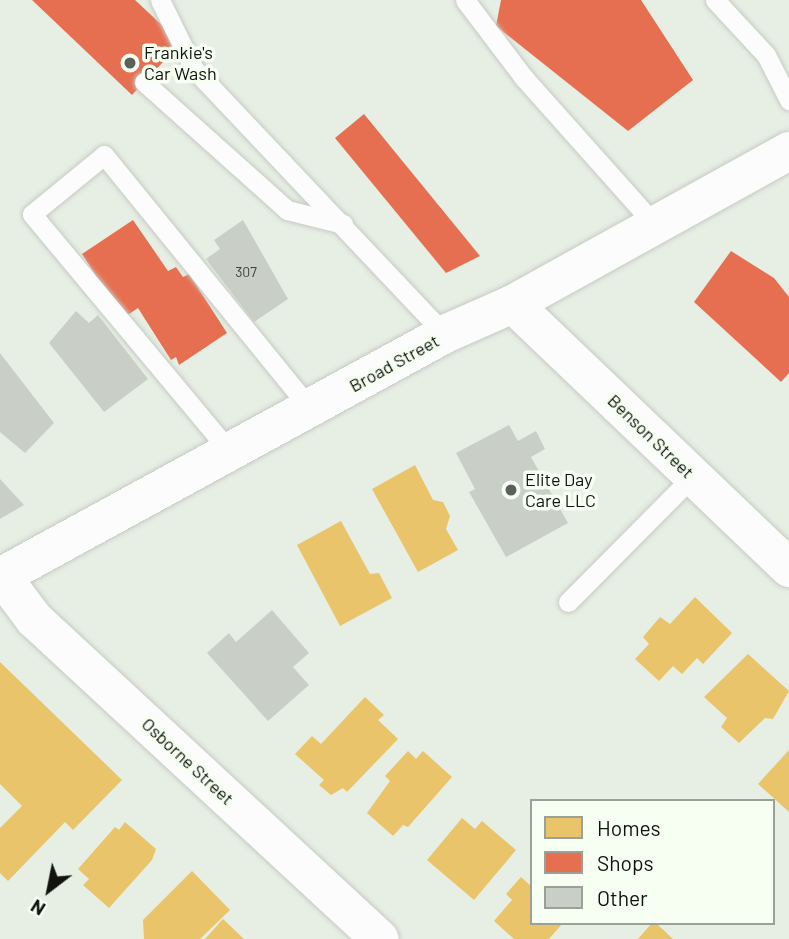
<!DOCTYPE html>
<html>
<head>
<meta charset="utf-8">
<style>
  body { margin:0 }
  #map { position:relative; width:789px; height:939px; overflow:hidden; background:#e7eee4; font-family:Barlow,sans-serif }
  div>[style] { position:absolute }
  .homes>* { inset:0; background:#e9c46a }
  .shops>* { inset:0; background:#e76f51 }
  .building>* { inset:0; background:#c9cfc6 }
  .roads { filter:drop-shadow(0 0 2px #c5cbc3) drop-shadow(0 0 2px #c5cbc3) }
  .service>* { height:19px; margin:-9.5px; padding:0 9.5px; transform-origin:9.5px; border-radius:9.5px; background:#fbfcfb }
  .minor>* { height:38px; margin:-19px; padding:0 19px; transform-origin:19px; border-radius:19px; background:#fbfcfb }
  .primary>* { height:38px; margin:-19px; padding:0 19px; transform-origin:19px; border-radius:19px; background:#fbfcfb }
  .dots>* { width:19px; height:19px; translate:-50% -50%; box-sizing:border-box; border:4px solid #f7fff2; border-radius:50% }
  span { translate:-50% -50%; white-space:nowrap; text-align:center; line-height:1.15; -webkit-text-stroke:7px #f7fff2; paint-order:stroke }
  .number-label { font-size:14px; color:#3e433b }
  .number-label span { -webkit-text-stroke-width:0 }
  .poi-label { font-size:18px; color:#10140d }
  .left { translate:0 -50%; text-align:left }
  .street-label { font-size:18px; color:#10140d }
  .legend { position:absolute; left:530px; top:799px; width:245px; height:126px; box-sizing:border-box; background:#f7fff2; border:2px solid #9ba196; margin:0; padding:9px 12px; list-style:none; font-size:21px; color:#10140d }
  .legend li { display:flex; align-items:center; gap:14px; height:35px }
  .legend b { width:35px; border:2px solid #9ba196 }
  .north { position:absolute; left:14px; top:855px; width:70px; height:70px; -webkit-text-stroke:5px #f7fff2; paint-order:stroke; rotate:212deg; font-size:19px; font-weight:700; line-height:28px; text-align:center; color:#10140d }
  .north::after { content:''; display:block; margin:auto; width:24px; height:32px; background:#10140d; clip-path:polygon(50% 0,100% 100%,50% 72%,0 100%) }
</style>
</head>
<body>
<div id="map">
  <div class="homes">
    <i style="clip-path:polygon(415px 465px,433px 500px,443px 502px,450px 516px,446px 529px,458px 550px,418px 572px,372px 489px)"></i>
    <i style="clip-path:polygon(341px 521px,370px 574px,379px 573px,392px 598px,340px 626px,297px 545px)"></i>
    <i style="clip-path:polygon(695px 597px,732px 633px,703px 664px,697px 658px,682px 674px,673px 666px,659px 681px,635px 659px,649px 644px,643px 637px,660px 617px,670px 624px)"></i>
    <i style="clip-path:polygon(748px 654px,789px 691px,773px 719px,765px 718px,739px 743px,721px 727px,727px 718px,704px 697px)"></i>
    <i style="clip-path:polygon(0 662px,122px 780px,73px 830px,65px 822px,8px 881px,0 873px,0 828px,22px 806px,0 784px)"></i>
    <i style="clip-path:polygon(365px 697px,384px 715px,378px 720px,398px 739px,347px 792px,343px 788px,331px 795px,319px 785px,324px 780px,295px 754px,312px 736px,321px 744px)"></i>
    <i style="clip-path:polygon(789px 750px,789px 812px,758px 784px)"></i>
    <i style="clip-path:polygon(408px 751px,416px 759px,423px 751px,452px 777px,408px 827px,403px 825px,393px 836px,367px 813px,390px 781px,385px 776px)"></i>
    <i style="clip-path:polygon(462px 818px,475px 829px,482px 821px,516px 850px,474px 900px,427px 860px)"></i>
    <i style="clip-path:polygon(125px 822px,156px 849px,152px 860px,109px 908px,83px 885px,89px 879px,78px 869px,115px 827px,119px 830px)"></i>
    <i style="clip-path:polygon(192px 871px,230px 910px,200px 939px,144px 939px,143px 920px)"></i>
    <i style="clip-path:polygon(521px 877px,532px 887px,532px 923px,563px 923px,549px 939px,514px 939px,494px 921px,512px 900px,506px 894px)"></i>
    <i style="clip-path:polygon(223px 919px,244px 939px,205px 939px)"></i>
    <i style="clip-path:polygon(652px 923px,656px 923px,673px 939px,638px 939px)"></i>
  </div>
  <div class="shops">
    <i style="clip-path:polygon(32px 0,135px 0,181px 43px,132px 95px)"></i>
    <i style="clip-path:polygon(501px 0,641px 0,693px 80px,628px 131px,496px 26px)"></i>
    <i style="clip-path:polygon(364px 114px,480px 256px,446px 273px,335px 138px)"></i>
    <i style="clip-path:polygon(133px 220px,168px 271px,176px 267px,183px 277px,189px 274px,227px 333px,179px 365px,176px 357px,171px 360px,138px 308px,123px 318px,82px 254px)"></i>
    <i style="clip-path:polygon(731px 251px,774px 278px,789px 297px,789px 373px,781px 382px,694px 302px)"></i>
  </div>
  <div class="building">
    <i style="clip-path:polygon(243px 220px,288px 299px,254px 322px,206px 259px,220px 249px,214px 240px)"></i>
    <i style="clip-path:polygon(76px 311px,89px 323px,98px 315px,148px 379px,104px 412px,49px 343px)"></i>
    <i style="clip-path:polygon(0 353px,54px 423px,25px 453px,0 432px)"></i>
    <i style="clip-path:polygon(509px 425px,518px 441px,536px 431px,545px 449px,531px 457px,568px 523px,506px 557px,469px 492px,475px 489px,456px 453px)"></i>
    <i style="clip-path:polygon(0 479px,24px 505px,0 519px)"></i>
    <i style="clip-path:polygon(272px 610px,309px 653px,293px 667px,309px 685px,268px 721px,207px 653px,229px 633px,236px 642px)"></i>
  </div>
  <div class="roads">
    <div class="service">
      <i style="left:160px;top:0;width:77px;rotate:63.8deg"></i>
      <i style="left:194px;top:69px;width:365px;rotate:46.6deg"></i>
      <i style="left:465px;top:0;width:98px;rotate:52.9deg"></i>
      <i style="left:524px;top:78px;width:194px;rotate:48.3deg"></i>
      <i style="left:715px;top:0;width:75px;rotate:47.2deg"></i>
      <i style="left:766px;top:55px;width:51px;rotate:62.9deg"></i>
      <i style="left:144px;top:82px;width:192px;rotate:41.8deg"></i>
      <i style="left:287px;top:210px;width:58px;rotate:14deg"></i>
      <i style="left:231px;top:453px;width:311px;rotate:-129.8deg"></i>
      <i style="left:32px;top:214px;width:93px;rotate:-39.3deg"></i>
      <i style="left:104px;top:155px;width:328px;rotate:50.9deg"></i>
      <i style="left:568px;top:602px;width:177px;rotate:-45.2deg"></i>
    </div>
    <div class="minor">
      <i style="left:513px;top:304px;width:382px;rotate:43.7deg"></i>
      <i style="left:2px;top:576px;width:54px;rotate:53.3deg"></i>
      <i style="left:34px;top:619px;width:471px;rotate:42.8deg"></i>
    </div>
    <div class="primary">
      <i style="left:0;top:577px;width:507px;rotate:-28.64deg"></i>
      <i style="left:445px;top:334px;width:74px;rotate:-23.8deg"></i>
      <i style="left:513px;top:304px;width:316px;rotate:-29deg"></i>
    </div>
  </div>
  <div class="dots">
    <i style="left:130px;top:63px;background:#5b6058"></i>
    <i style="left:511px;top:490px;background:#5b6058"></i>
  </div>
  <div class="number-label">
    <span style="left:246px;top:272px">307</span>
  </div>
  <div class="poi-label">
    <span class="left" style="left:144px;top:63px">Frankie's<br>Car Wash</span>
    <span class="left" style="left:525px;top:490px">Elite Day<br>Care LLC</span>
  </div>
  <div class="street-label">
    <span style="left:394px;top:363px;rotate:-29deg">Broad Street</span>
    <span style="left:651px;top:436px;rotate:44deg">Benson Street</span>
    <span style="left:188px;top:761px;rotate:43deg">Osborne Street</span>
  </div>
  <ul class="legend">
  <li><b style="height:19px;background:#e9c46a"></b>Homes</li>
  <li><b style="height:19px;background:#e76f51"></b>Shops</li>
  <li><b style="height:19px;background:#c9cfc6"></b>Other</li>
  </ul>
  <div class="north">N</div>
</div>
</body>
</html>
